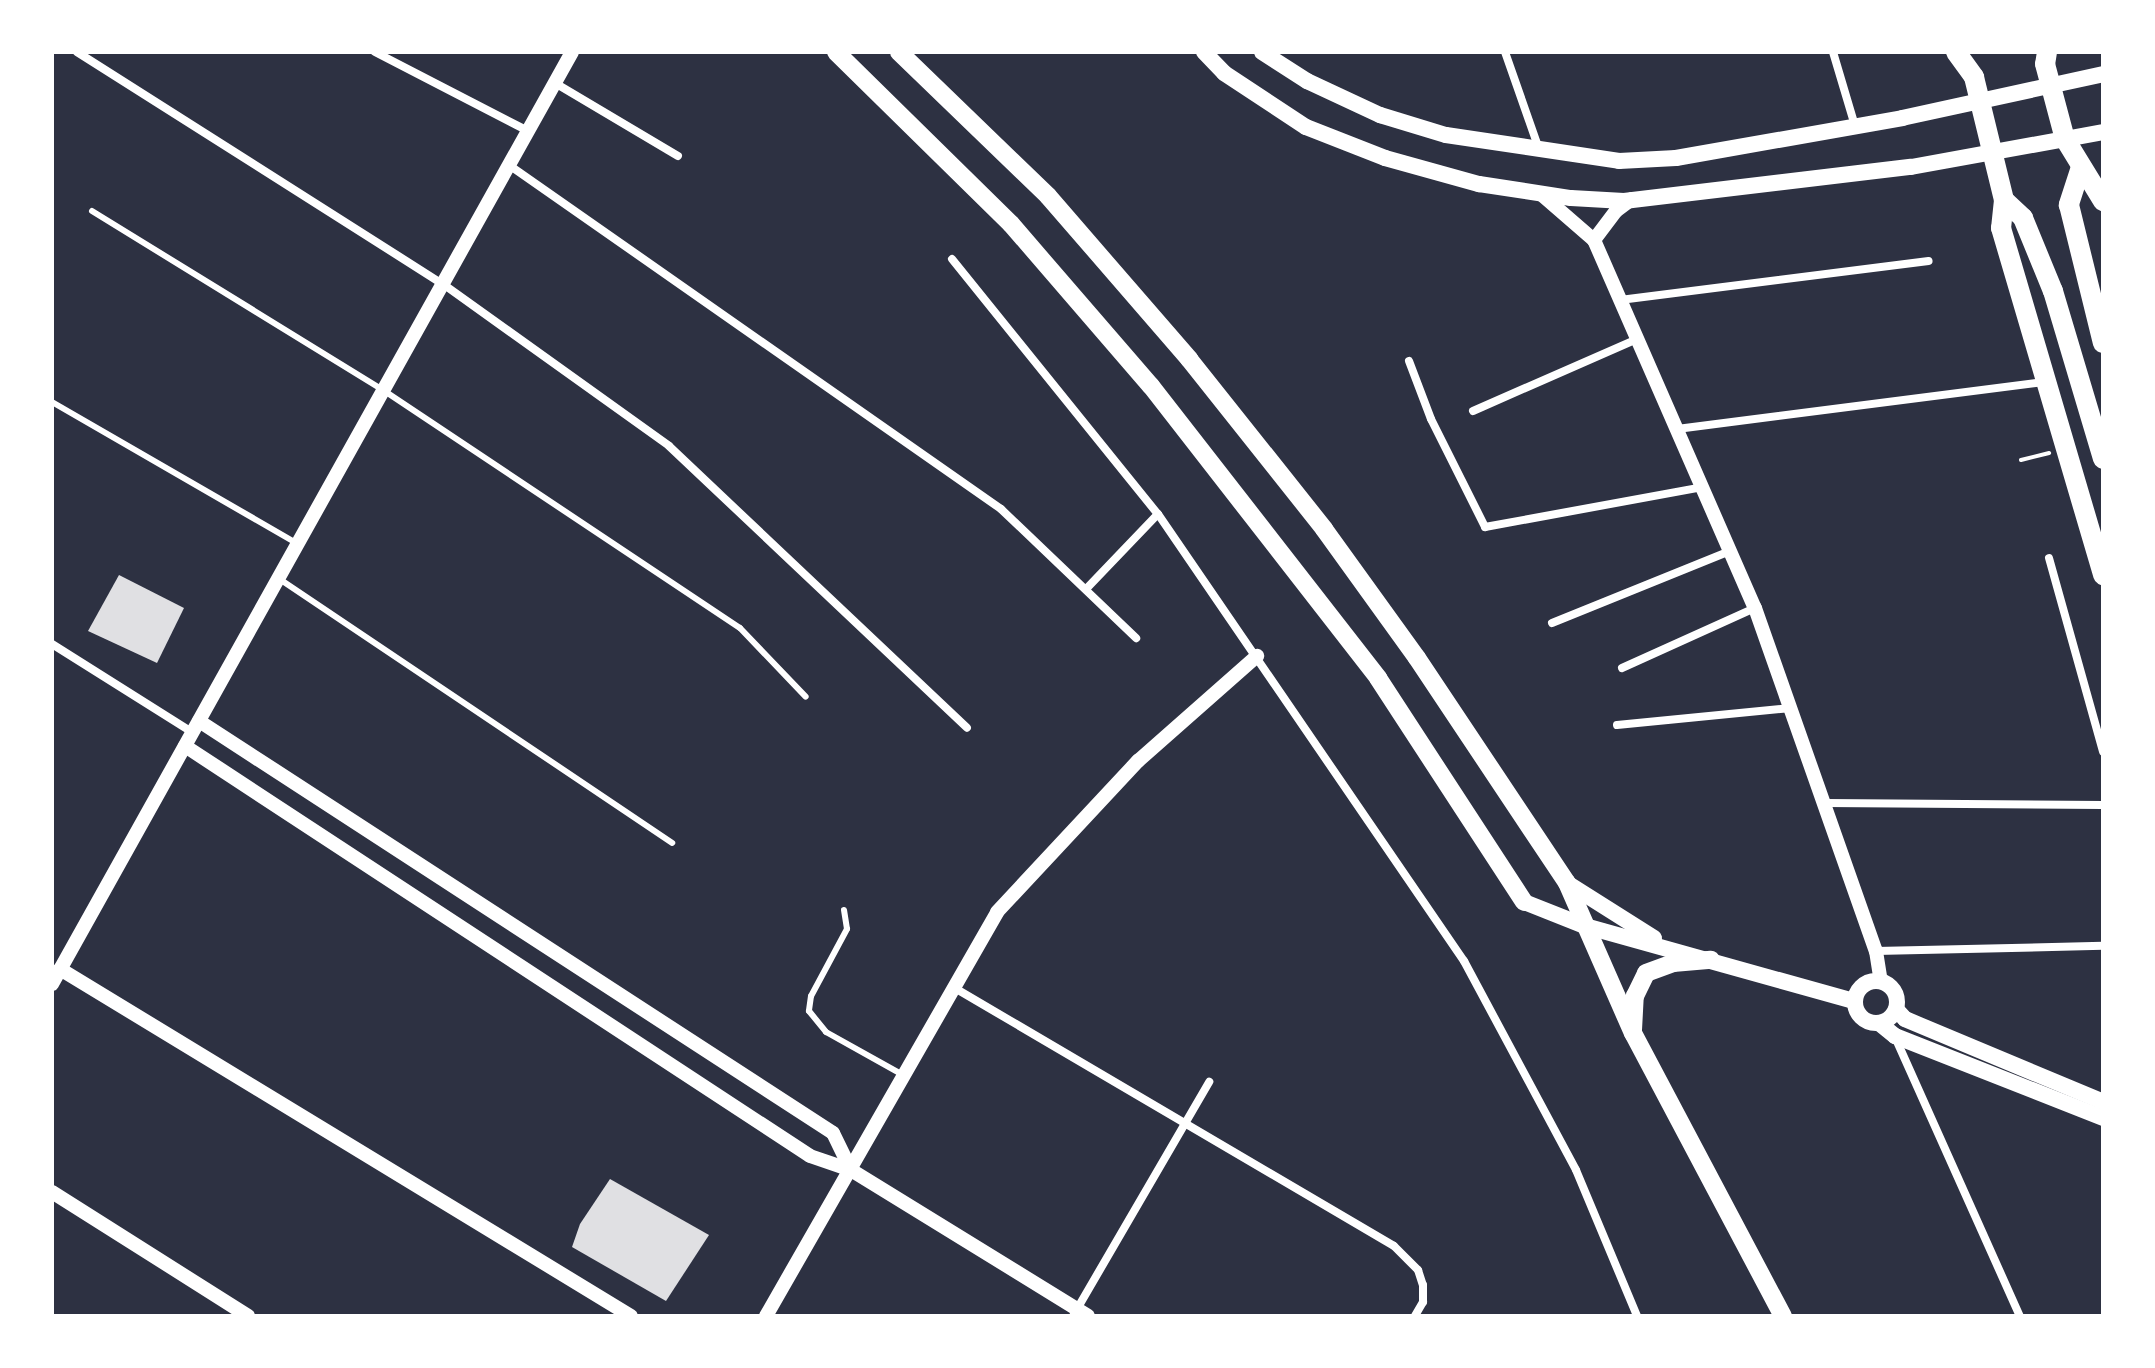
<!DOCTYPE html>
<html>
<head>
<meta charset="utf-8">
<style>
  body { margin:0 }
  #map { position:relative; width:2155px; height:1368px; overflow:hidden; background:#2d3142; font-family:"Public Sans",sans-serif }
  div>[style] { position:absolute }
  .building>* { inset:0; background:#e0e0e3 }
  .path>* { height:4px; margin:-2px; padding:0 2px; transform-origin:2px; border-radius:2px; background:#fff }
  .service>* { height:6px; margin:-3px; padding:0 3px; transform-origin:3px; border-radius:3px; background:#fff }
  .minor>* { height:8px; margin:-4px; padding:0 4px; transform-origin:4px; border-radius:4px; background:#fff }
  .tertiary>* { height:14px; margin:-7px; padding:0 7px; transform-origin:7px; border-radius:7px; background:#fff }
  .secondary>* { height:16px; margin:-8px; padding:0 8px; transform-origin:8px; border-radius:8px; background:#fff }
  .secondary>.ring { margin:-8px; padding:0; box-sizing:content-box; background:none; border:16px solid #fff; border-radius:50% }
  .primary>* { height:18px; margin:-9px; padding:0 9px; transform-origin:9px; border-radius:9px; background:#fff }
  .trunk>* { height:20px; margin:-10px; padding:0 10px; transform-origin:10px; border-radius:10px; background:#fff }
  span { translate:-50% -50%; white-space:nowrap; text-align:center; line-height:1.15; -webkit-text-stroke:8px #fff; paint-order:stroke }
  .frame { position:absolute; inset:0; border:54px solid #fff; pointer-events:none }
</style>
</head>
<body>
<div id="map">
  <div class="building">
    <i style="clip-path:polygon(119px 575px,184px 608px,157px 663px,88px 631px)"></i>
    <i style="clip-path:polygon(610px 1179px,709px 1235px,666px 1301px,572px 1247px,580px 1224px)"></i>
  </div>
  <div class="path">
    <i style="left:2021px;top:460px;width:29px;rotate:-14deg"></i>
  </div>
  <div class="service">
    <i style="left:92px;top:211px;width:342px;rotate:31.6deg"></i>
    <i style="left:383px;top:390px;width:429px;rotate:33.7deg"></i>
    <i style="left:740px;top:628px;width:95px;rotate:46.3deg"></i>
    <i style="left:52px;top:402px;width:284px;rotate:30deg"></i>
    <i style="left:278px;top:578px;width:475px;rotate:33.9deg"></i>
    <i style="left:844px;top:910px;width:19px;rotate:81deg"></i>
    <i style="left:847px;top:929px;width:76px;rotate:118.2deg"></i>
    <i style="left:811px;top:996px;width:15px;rotate:98deg"></i>
    <i style="left:809px;top:1011px;width:27px;rotate:51deg"></i>
    <i style="left:826px;top:1032px;width:88px;rotate:29.2deg"></i>
  </div>
  <div class="minor">
    <i style="left:77px;top:52px;width:433px;rotate:32.4deg"></i>
    <i style="left:443px;top:284px;width:278px;rotate:35.6deg"></i>
    <i style="left:669px;top:446px;width:410px;rotate:43.4deg"></i>
    <i style="left:375px;top:52px;width:172px;rotate:27.3deg"></i>
    <i style="left:1505px;top:52px;width:103px;rotate:70.7deg"></i>
    <i style="left:1833px;top:52px;width:77px;rotate:73.4deg"></i>
    <i style="left:555px;top:83px;width:143px;rotate:30.7deg"></i>
    <i style="left:509px;top:165px;width:600px;rotate:34.96deg"></i>
    <i style="left:1001px;top:509px;width:187px;rotate:43.7deg"></i>
    <i style="left:952px;top:259px;width:328px;rotate:51.1deg"></i>
    <i style="left:1158px;top:514px;width:542px;rotate:55.61deg"></i>
    <i style="left:1464px;top:961px;width:237px;rotate:61.8deg"></i>
    <i style="left:1576px;top:1170px;width:158px;rotate:67.3deg"></i>
    <i style="left:1620px;top:300px;width:311px;rotate:-7.2deg"></i>
    <i style="left:1409px;top:361px;width:62px;rotate:69.2deg"></i>
    <i style="left:1431px;top:419px;width:121px;rotate:63.4deg"></i>
    <i style="left:1485px;top:527px;width:221px;rotate:-10.4deg"></i>
    <i style="left:1473px;top:411px;width:179px;rotate:-23.7deg"></i>
    <i style="left:1677px;top:429px;width:372px;rotate:-7.3deg"></i>
    <i style="left:2049px;top:558px;width:201px;rotate:74.4deg"></i>
    <i style="left:1088px;top:587px;width:101px;rotate:-46.2deg"></i>
    <i style="left:1552px;top:623px;width:192px;rotate:-22deg"></i>
    <i style="left:52px;top:644px;width:165px;rotate:32.2deg"></i>
    <i style="left:1622px;top:668px;width:146px;rotate:-24.3deg"></i>
    <i style="left:1617px;top:725px;width:175px;rotate:-5.6deg"></i>
    <i style="left:1825px;top:803px;width:278px;rotate:0.4deg"></i>
    <i style="left:1876px;top:951px;width:227px;rotate:-1.3deg"></i>
    <i style="left:953px;top:987px;width:511px;rotate:30.43deg"></i>
    <i style="left:1394px;top:1246px;width:34px;rotate:45deg"></i>
    <i style="left:1418px;top:1270px;width:16px;rotate:72deg"></i>
    <i style="left:1423px;top:1285px;width:17px;rotate:90deg"></i>
    <i style="left:1423px;top:1302px;width:16px;rotate:120deg"></i>
    <i style="left:1895px;top:1037px;width:306px;rotate:65.9deg"></i>
    <i style="left:1073px;top:1316px;width:271px;rotate:-59.8deg"></i>
  </div>
  <div class="tertiary">
    <i style="left:1542px;top:195px;width:69px;rotate:40.9deg"></i>
    <i style="left:1594px;top:240px;width:402px;rotate:66.4deg"></i>
    <i style="left:1755px;top:608px;width:364px;rotate:70.6deg"></i>
    <i style="left:1876px;top:951px;width:30px;rotate:81deg"></i>
    <i style="left:1594px;top:240px;width:36px;rotate:-53deg"></i>
    <i style="left:1616px;top:211px;width:20px;rotate:-37deg"></i>
    <i style="left:199px;top:721px;width:756px;rotate:33.02deg"></i>
    <i style="left:833px;top:1133px;width:41px;rotate:64.1deg"></i>
    <i style="left:185px;top:746px;width:747px;rotate:33.26deg"></i>
    <i style="left:810px;top:1156px;width:43px;rotate:18.9deg"></i>
    <i style="left:851px;top:1170px;width:278px;rotate:31.6deg"></i>
    <i style="left:60px;top:969px;width:668px;rotate:31.29deg"></i>
    <i style="left:52px;top:984px;width:1067px;rotate:-60.84deg"></i>
    <i style="left:52px;top:1192px;width:232px;rotate:32.3deg"></i>
    <i style="left:766px;top:1316px;width:465px;rotate:-60.2deg"></i>
    <i style="left:997px;top:912px;width:207px;rotate:-47deg"></i>
    <i style="left:1138px;top:761px;width:159px;rotate:-41.4deg"></i>
  </div>
  <div class="secondary">
    <i style="left:1204px;top:52px;width:29px;rotate:46deg"></i>
    <i style="left:1224px;top:73px;width:98px;rotate:33.4deg"></i>
    <i style="left:1306px;top:127px;width:85px;rotate:21.4deg"></i>
    <i style="left:1385px;top:158px;width:98px;rotate:15.5deg"></i>
    <i style="left:1479px;top:184px;width:93px;rotate:8.7deg"></i>
    <i style="left:1571px;top:198px;width:53px;rotate:3.2deg"></i>
    <i style="left:1624px;top:201px;width:289px;rotate:-6.8deg"></i>
    <i style="left:1911px;top:167px;width:195px;rotate:-10.3deg"></i>
    <i style="left:1262px;top:52px;width:54px;rotate:32.8deg"></i>
    <i style="left:1307px;top:81px;width:81px;rotate:25deg"></i>
    <i style="left:1380px;top:115px;width:69px;rotate:16.9deg"></i>
    <i style="left:1446px;top:135px;width:175px;rotate:8.5deg"></i>
    <i style="left:1619px;top:161px;width:57px;rotate:-3deg"></i>
    <i style="left:1676px;top:158px;width:230px;rotate:-10deg"></i>
    <i style="left:1902px;top:118px;width:206px;rotate:-12.3deg"></i>
    <i style="left:1567px;top:883px;width:103px;rotate:32.3deg"></i>
    <i style="left:1524px;top:902px;width:66px;rotate:21.5deg"></i>
    <i style="left:1585px;top:926px;width:279px;rotate:15.6deg"></i>
    <i class="ring" style="left:1855px;top:981px;width:26px;height:26px"></i>
    <i style="left:1896px;top:1009px;width:13px;rotate:48deg"></i>
    <i style="left:1905px;top:1019px;width:215px;rotate:22.7deg"></i>
    <i style="left:1879px;top:1023px;width:21px;rotate:39deg"></i>
    <i style="left:1895px;top:1036px;width:224px;rotate:21.5deg"></i>
  </div>
  <div class="primary">
    <i style="left:836px;top:52px;width:245px;rotate:44.5deg"></i>
    <i style="left:1011px;top:224px;width:214px;rotate:49.2deg"></i>
    <i style="left:1151px;top:386px;width:370px;rotate:52.1deg"></i>
    <i style="left:1378px;top:678px;width:267px;rotate:56.9deg"></i>
    <i style="left:899px;top:52px;width:207px;rotate:44deg"></i>
    <i style="left:1048px;top:196px;width:216px;rotate:49.1deg"></i>
    <i style="left:1189px;top:359px;width:217px;rotate:51.5deg"></i>
    <i style="left:1324px;top:529px;width:159px;rotate:54.2deg"></i>
    <i style="left:1417px;top:658px;width:270px;rotate:56.3deg"></i>
    <i style="left:1567px;top:883px;width:164px;rotate:66.3deg"></i>
    <i style="left:1633px;top:1033px;width:320px;rotate:62.1deg"></i>
    <i style="left:1633px;top:1030px;width:34px;rotate:-87deg"></i>
    <i style="left:1635px;top:996px;width:25px;rotate:-64deg"></i>
    <i style="left:1646px;top:973px;width:29px;rotate:-20deg"></i>
    <i style="left:1673px;top:963px;width:38px;rotate:-5deg"></i>
  </div>
  <div class="trunk">
    <i style="left:1956px;top:52px;width:31px;rotate:54deg"></i>
    <i style="left:1974px;top:77px;width:127px;rotate:76.3deg"></i>
    <i style="left:2004px;top:200px;width:28px;rotate:96deg"></i>
    <i style="left:2001px;top:228px;width:362px;rotate:73.6deg"></i>
    <i style="left:2047px;top:52px;width:12px;rotate:99deg"></i>
    <i style="left:2045px;top:64px;width:78px;rotate:75.1deg"></i>
    <i style="left:2065px;top:139px;width:73px;rotate:58.5deg"></i>
    <i style="left:2081px;top:167px;width:40px;rotate:108deg"></i>
    <i style="left:2069px;top:205px;width:142px;rotate:76.2deg"></i>
    <i style="left:2004px;top:200px;width:26px;rotate:43deg"></i>
    <i style="left:2023px;top:218px;width:79px;rotate:67.7deg"></i>
    <i style="left:2053px;top:291px;width:175px;rotate:73.4deg"></i>
  </div>
  <div class="frame"></div>
</div>
</body>
</html>
